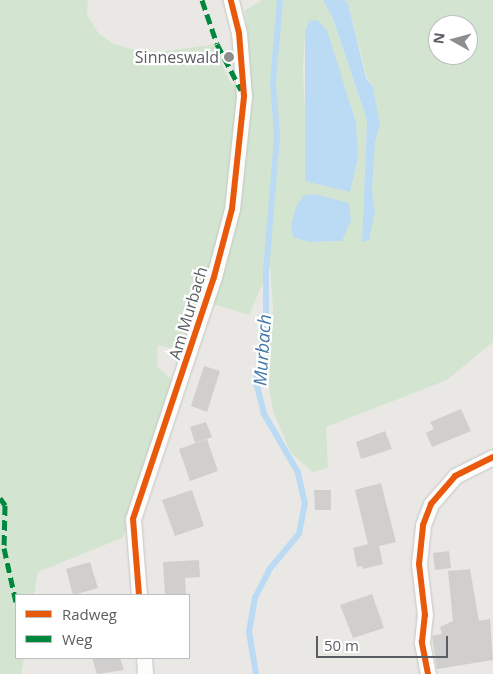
<!DOCTYPE html>
<html>
<head>
<meta charset="utf-8">
<style>
  body { margin:0 }
  #map { position:relative; width:493px; height:674px; overflow:hidden; background:#eae8e4; font-family:"Open Sans",sans-serif }
  div>[style] { position:absolute }
  .green>* { inset:0; background:#d3e5d0 }
  .water>* { inset:0; background:#badbf3 }
  .stream>* { height:5.5px; margin:-2.75px; padding:0 2.75px; transform-origin:2.75px; border-radius:2.75px; background:#badbf3 }
  .building>* { inset:0; background:#d0cfcd }
  .roads { filter:drop-shadow(0 0 1px #c5c5c5) drop-shadow(0 0 1px #c5c5c5) }
  .street>* { height:15px; margin:-7.5px; padding:0 7.5px; transform-origin:7.5px; border-radius:7.5px; background:#fcfcfb }
  .quiet>* { height:5px; margin-top:-2.5px; transform-origin:0; background:repeating-linear-gradient(90deg,#00873e 0 10px,transparent 0 15px) }
  .cycleway>* { height:6px; margin:-3px; padding:0 3px; transform-origin:3px; border-radius:3px; background:#e8590c }
  .dots>* { width:14px; height:14px; translate:-50% -50%; box-sizing:border-box; border:2px solid #fff; border-radius:50% }
  span { translate:-50% -50%; white-space:nowrap; text-align:center; line-height:1.15; -webkit-text-stroke:4.5px #fff; paint-order:stroke }
  .poi-label { font-size:16px; color:#5a5d61 }
  .right { translate:-100% -50%; text-align:right }
  .street-label { font-size:16px; color:#5a5d61 }
  .water-label { font-size:18px; color:#4477a9; font-style:italic }
  .legend { position:absolute; left:15px; top:594px; width:175px; height:65px; box-sizing:border-box; background:#fff; border:1px solid #bdbec0; margin:0; padding:6px 9px; list-style:none; font-size:15px; color:#5a5d61 }
  .legend li { display:flex; align-items:center; gap:10px; height:25px }
  .legend b { width:25px; border:1px solid #bdbec0 }
  .north { position:absolute; left:428px; top:15px; width:50px; height:50px; box-sizing:border-box; background:#fff; border:1px solid #bdbec0; border-radius:50%; rotate:277deg; font-size:14px; font-weight:700; line-height:20px; text-align:center; color:#5a5d61 }
  .north::after { content:''; display:block; margin:auto; width:18px; height:22px; background:#8c8e8f; clip-path:polygon(50% 0,100% 100%,50% 72%,0 100%) }
  .scale { position:absolute; left:316px; top:636px; width:132px; height:22px; box-sizing:border-box; border:2px solid #5a5d61; border-top:0; padding-left:6px; font-size:15px; line-height:18px; white-space:nowrap; color:#5a5d61; -webkit-text-stroke:4px #fff; paint-order:stroke }
</style>
</head>
<body>
<div id="map">
  <div class="green">
    <i style="clip-path:polygon(evenodd,0 0,88px 0,87px 15px,99px 34px,114px 44px,135px 50px,160px 52px,217px 44px,224px 70px,231px 83px,245px 92px,250px 83px,245px 10px,263px 0,323px 0,333px 19px,367px 120px,362px 241px,375px 211px,372px 190px,375px 143px,380px 125px,373px 87px,367px 78px,348px 3px,344px 0,493px 0,493px 342px,447px 380px,326px 427px,328px 468px,313px 472px,291px 453px,273px 411px,265px 367px,273px 309px,270px 267px,249px 315px,200px 300px,186px 352px,158px 345px,157px 366px,173px 381px,145px 500px,122px 538px,38px 572px,34px 595px,16px 595px,16px 658px,24px 658px,21px 674px,0 674px,0 0,309px 21px,306px 141px,303px 68px,305px 32px,309px 21px,0 0,438px 25px,468px 25px,468px 55px,438px 55px,438px 25px,0 0,295px 209px,342px 241px,309px 242px,293px 237px,291px 226px,295px 209px)"></i>
  </div>
  <div class="water">
    <i style="clip-path:polygon(323px 0,344px 0,348px 3px,366px 78px,373px 87px,380px 125px,375px 143px,372px 190px,375px 211px,369px 240px,362px 242px,367px 120px,333px 19px)"></i>
    <i style="clip-path:polygon(317px 20px,327px 30px,356px 123px,358px 158px,350px 192px,305px 181px,305px 32px,309px 21px)"></i>
    <i style="clip-path:polygon(314px 194px,349px 203px,351px 220px,342px 241px,309px 242px,293px 237px,291px 226px,295px 209px,303px 196px)"></i>
  </div>
  <div class="stream">
    <i style="left:256px;top:674px;width:43px;rotate:-99.5deg"></i>
    <i style="left:249px;top:632px;width:35px;rotate:-80deg"></i>
    <i style="left:255px;top:598px;width:31px;rotate:-63deg"></i>
    <i style="left:269px;top:570px;width:47px;rotate:-50.2deg"></i>
    <i style="left:299px;top:534px;width:31px;rotate:-79deg"></i>
    <i style="left:305px;top:504px;width:32px;rotate:-103deg"></i>
    <i style="left:298px;top:473px;width:68px;rotate:-120deg"></i>
    <i style="left:264px;top:414px;width:33px;rotate:-104deg"></i>
    <i style="left:256px;top:382px;width:68px;rotate:-81.5deg"></i>
    <i style="left:266px;top:315px;width:44px;rotate:-90deg"></i>
    <i style="left:266px;top:271px;width:135px;rotate:-85.3deg"></i>
    <i style="left:277px;top:136px;width:54px;rotate:-94.2deg"></i>
    <i style="left:273px;top:82px;width:82px;rotate:-85.1deg"></i>
  </div>
  <div class="building">
    <i style="clip-path:polygon(204px 366px,220px 371px,207px 412px,191px 406px)"></i>
    <i style="clip-path:polygon(461px 409px,471px 431px,432px 447px,426px 433px,434px 429px,430px 422px)"></i>
    <i style="clip-path:polygon(206px 422px,212px 437px,195px 443px,190px 427px)"></i>
    <i style="clip-path:polygon(385px 431px,392px 449px,361px 459px,356px 442px)"></i>
    <i style="clip-path:polygon(207px 439px,218px 471px,190px 481px,179px 449px)"></i>
    <i style="clip-path:polygon(381px 483px,396px 542px,379px 546px,383px 564px,363px 569px,362px 566px,357px 567px,353px 548px,368px 544px,355px 490px)"></i>
    <i style="clip-path:polygon(192px 490px,204px 526px,175px 536px,162px 500px)"></i>
    <i style="clip-path:polygon(314px 490px,331px 490px,331px 510px,315px 510px)"></i>
    <i style="clip-path:polygon(449px 551px,451px 568px,435px 570px,433px 553px)"></i>
    <i style="clip-path:polygon(199px 560px,200px 577px,185px 578px,186px 595px,165px 595px,163px 562px)"></i>
    <i style="clip-path:polygon(90px 562px,98px 588px,73px 595px,66px 569px)"></i>
    <i style="clip-path:polygon(470px 569px,479px 621px,490px 619px,493px 660px,437px 669px,432px 636px,442px 634px,440px 627px,453px 621px,448px 571px)"></i>
    <i style="clip-path:polygon(372px 594px,384px 628px,353px 638px,340px 605px)"></i>
    <i style="clip-path:polygon(92px 658px,120px 658px,124px 670px,97px 674px)"></i>
  </div>
  <div class="roads">
    <div class="street">
      <i style="left:139px;top:595px;width:76px;rotate:-94.5deg"></i>
      <i style="left:133px;top:519px;width:255px;rotate:-71.5deg"></i>
      <i style="left:214px;top:277px;width:70px;rotate:-75.2deg"></i>
      <i style="left:232px;top:209px;width:114px;rotate:-83.9deg"></i>
      <i style="left:244px;top:96px;width:63px;rotate:-94.5deg"></i>
      <i style="left:239px;top:33px;width:34px;rotate:-104deg"></i>
      <i style="left:144px;top:658px;width:16px;rotate:86deg"></i>
      <i style="left:428px;top:674px;width:33px;rotate:-101deg"></i>
      <i style="left:422px;top:642px;width:27px;rotate:-84deg"></i>
      <i style="left:425px;top:615px;width:51px;rotate:-96.7deg"></i>
      <i style="left:419px;top:564px;width:39px;rotate:-84deg"></i>
      <i style="left:423px;top:525px;width:22px;rotate:-69deg"></i>
      <i style="left:431px;top:504px;width:37px;rotate:-49deg"></i>
      <i style="left:455px;top:476px;width:42px;rotate:-26.6deg"></i>
    </div>
  </div>
  <div class="quiet">
    <i style="left:202px;top:0;width:46px;rotate:71.2deg"></i>
    <i style="left:217px;top:44px;width:52px;rotate:62.4deg"></i>
    <i style="left:0;top:498px;width:9px;rotate:54deg"></i>
    <i style="left:5px;top:505px;width:43px;rotate:91.3deg"></i>
    <i style="left:4px;top:548px;width:55px;rotate:77.5deg"></i>
  </div>
  <div class="cycleway">
    <i style="left:139px;top:595px;width:76px;rotate:-94.5deg"></i>
    <i style="left:133px;top:519px;width:255px;rotate:-71.5deg"></i>
    <i style="left:214px;top:277px;width:70px;rotate:-75.2deg"></i>
    <i style="left:232px;top:209px;width:114px;rotate:-83.9deg"></i>
    <i style="left:244px;top:96px;width:63px;rotate:-94.5deg"></i>
    <i style="left:239px;top:33px;width:34px;rotate:-104deg"></i>
    <i style="left:428px;top:674px;width:33px;rotate:-101deg"></i>
    <i style="left:422px;top:642px;width:27px;rotate:-84deg"></i>
    <i style="left:425px;top:615px;width:51px;rotate:-96.7deg"></i>
    <i style="left:419px;top:564px;width:39px;rotate:-84deg"></i>
    <i style="left:423px;top:525px;width:22px;rotate:-69deg"></i>
    <i style="left:431px;top:504px;width:37px;rotate:-49deg"></i>
    <i style="left:455px;top:476px;width:42px;rotate:-26.6deg"></i>
  </div>
  <div class="dots">
    <i style="left:229px;top:57px;background:#8c8e8f"></i>
  </div>
  <div class="poi-label">
    <span class="right" style="left:219px;top:57px">Sinneswald</span>
  </div>
  <div class="street-label">
    <span style="left:188px;top:313px;rotate:-73deg">Am Murbach</span>
  </div>
  <div class="water-label">
    <span style="left:262px;top:350px;rotate:-86deg">Murbach</span>
  </div>
  <ul class="legend">
  <li><b style="height:6px;background:#e8590c"></b>Radweg</li>
  <li><b style="height:6px;background:#00873e"></b>Weg</li>
  </ul>
  <div class="north">N</div>
  <div class="scale">50 m</div>
</div>
</body>
</html>
